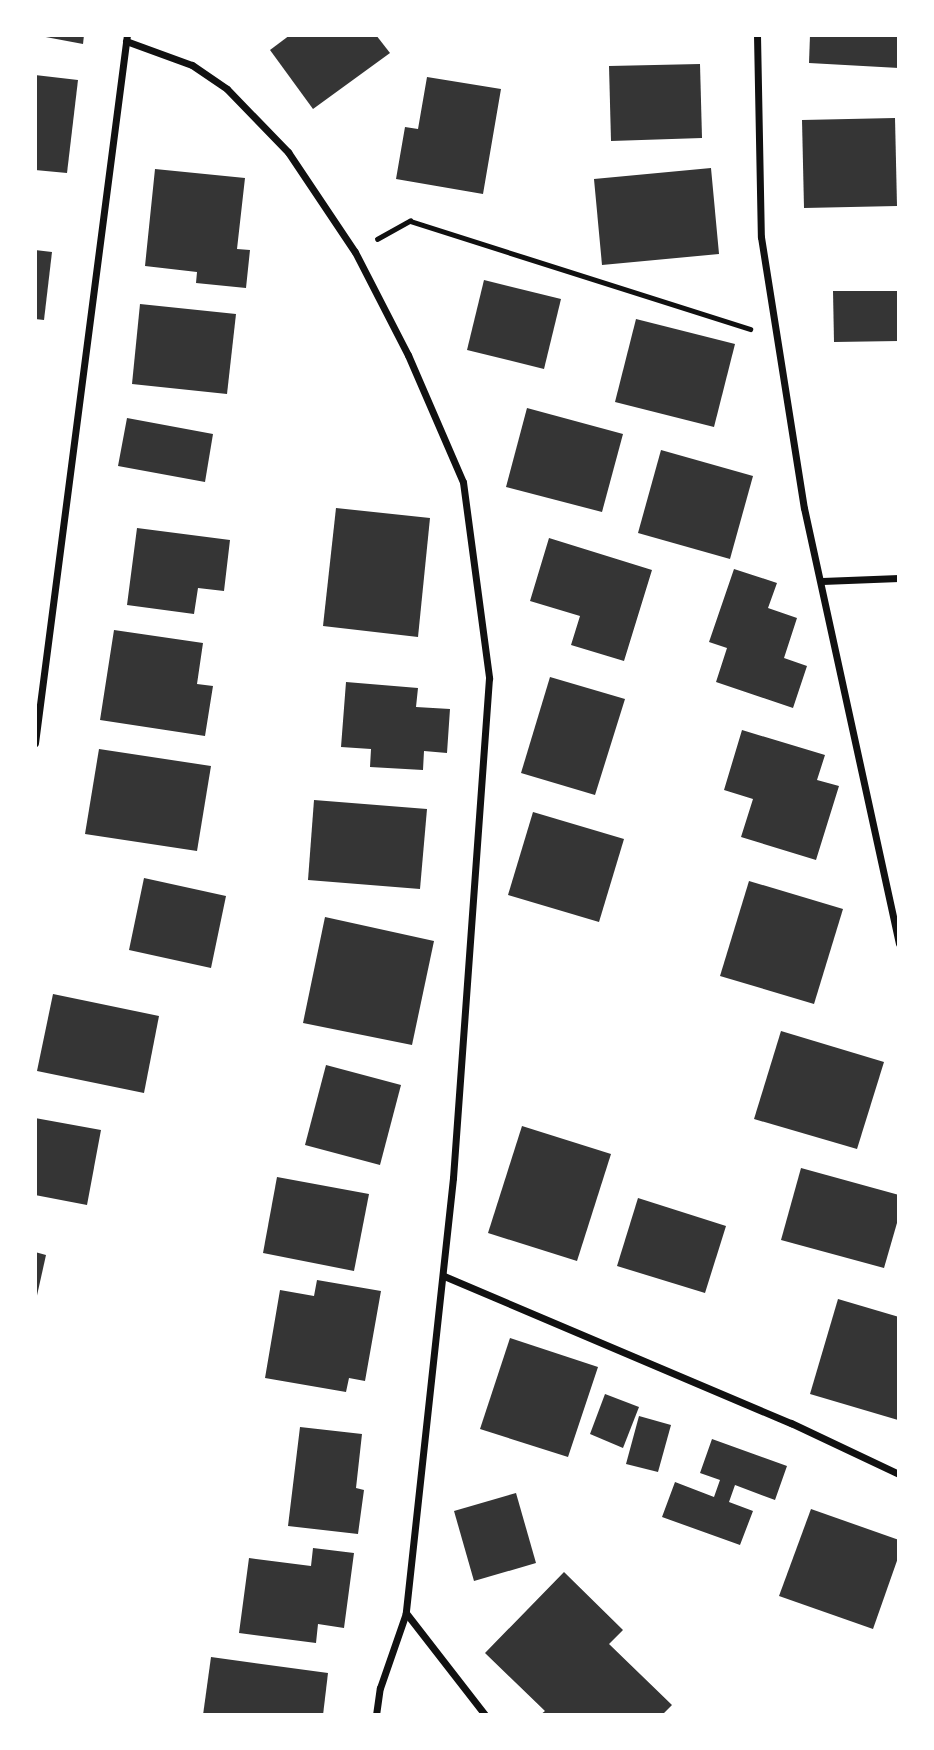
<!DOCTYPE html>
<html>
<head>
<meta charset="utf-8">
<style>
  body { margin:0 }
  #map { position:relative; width:934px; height:1750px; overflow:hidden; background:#fff; font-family:"Roboto Condensed",sans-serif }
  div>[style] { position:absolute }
  .building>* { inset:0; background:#353535 }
  .path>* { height:4.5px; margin:-2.25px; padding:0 2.25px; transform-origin:2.25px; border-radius:2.25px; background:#111 }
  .minor>* { height:7px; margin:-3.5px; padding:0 3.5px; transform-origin:3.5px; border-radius:3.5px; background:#111 }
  span { translate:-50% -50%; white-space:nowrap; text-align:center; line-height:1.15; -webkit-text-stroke:5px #fff; paint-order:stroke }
  .frame { position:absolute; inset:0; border:37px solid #fff; pointer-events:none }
</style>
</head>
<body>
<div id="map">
  <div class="building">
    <i style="clip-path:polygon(35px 35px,84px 35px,83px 44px)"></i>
    <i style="clip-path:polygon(290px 35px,376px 35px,390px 53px,313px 109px,270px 50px)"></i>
    <i style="clip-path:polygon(810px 35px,899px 35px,899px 68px,809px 63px)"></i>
    <i style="clip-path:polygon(700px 64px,702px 138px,611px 141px,609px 66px)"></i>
    <i style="clip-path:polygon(35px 75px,78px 80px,67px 173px,35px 170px)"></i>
    <i style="clip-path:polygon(427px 77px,501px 89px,483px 194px,396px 179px,405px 127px,418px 129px)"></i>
    <i style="clip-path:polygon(895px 118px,897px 206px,804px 208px,802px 120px)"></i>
    <i style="clip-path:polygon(711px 168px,719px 254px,602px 265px,594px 179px)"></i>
    <i style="clip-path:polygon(155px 169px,245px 178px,237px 249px,250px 250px,246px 288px,196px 283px,197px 272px,145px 266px)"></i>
    <i style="clip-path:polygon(35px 250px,52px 252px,44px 320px,35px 319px)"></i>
    <i style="clip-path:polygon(484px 280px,561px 299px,544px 369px,467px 350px)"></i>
    <i style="clip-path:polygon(833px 291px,899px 291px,899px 341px,834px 342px)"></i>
    <i style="clip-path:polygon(140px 304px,236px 314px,227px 394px,132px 384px)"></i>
    <i style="clip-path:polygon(636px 319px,735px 344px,714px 427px,615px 402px)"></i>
    <i style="clip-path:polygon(527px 408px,623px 434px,602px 512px,506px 487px)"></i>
    <i style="clip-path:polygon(127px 418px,213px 434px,205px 482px,118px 466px)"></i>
    <i style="clip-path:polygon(661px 450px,753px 476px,730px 559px,638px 533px)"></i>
    <i style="clip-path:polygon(336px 508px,430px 518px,418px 637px,323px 626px)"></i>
    <i style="clip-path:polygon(137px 528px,230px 540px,224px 591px,198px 588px,194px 614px,127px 605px)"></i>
    <i style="clip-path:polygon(549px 538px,652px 570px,624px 661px,571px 645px,580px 616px,530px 601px)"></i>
    <i style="clip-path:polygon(734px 569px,777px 583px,768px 608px,797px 618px,784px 658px,807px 666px,793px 708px,716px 682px,727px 648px,709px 642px)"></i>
    <i style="clip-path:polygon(114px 630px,203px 643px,197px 684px,213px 686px,205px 736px,100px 720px)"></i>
    <i style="clip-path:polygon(550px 677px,625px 699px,595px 795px,521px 773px)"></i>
    <i style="clip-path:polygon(346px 682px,418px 688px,416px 707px,450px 709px,447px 753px,424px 751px,423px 770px,370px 767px,371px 749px,341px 747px)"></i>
    <i style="clip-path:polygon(742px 730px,825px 755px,817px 780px,839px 786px,816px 860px,741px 837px,753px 799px,724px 790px)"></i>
    <i style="clip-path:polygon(99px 749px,211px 766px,197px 851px,85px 834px)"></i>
    <i style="clip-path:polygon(314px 800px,427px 809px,420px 889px,308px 880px)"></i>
    <i style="clip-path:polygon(533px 812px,624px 839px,599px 922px,508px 895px)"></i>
    <i style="clip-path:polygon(144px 878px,226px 896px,211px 968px,129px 950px)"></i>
    <i style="clip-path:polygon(749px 881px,843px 909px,814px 1004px,720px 976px)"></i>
    <i style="clip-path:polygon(325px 917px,434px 941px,412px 1045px,303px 1023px)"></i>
    <i style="clip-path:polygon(53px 994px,159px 1016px,144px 1093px,37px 1071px)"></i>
    <i style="clip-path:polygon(781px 1031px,884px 1062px,857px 1149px,754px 1119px)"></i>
    <i style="clip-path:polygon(326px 1065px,401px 1085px,380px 1165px,305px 1145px)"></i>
    <i style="clip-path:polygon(35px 1118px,101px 1130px,87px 1205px,35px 1195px)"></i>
    <i style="clip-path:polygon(522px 1126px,611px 1154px,577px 1261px,488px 1233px)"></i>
    <i style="clip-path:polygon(801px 1168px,899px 1195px,899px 1216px,884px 1268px,781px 1240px)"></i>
    <i style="clip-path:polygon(277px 1177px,369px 1194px,354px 1271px,263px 1253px)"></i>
    <i style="clip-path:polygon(638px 1198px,726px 1226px,705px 1293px,617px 1266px)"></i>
    <i style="clip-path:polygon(35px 1252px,46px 1255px,36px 1300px,35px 1299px)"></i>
    <i style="clip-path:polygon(317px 1280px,381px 1291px,365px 1381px,349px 1378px,346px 1392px,265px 1378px,280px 1290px,314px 1296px)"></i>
    <i style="clip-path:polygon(838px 1299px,899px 1317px,898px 1420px,810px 1394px)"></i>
    <i style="clip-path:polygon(510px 1338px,598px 1367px,568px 1457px,480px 1429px)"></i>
    <i style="clip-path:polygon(605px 1394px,639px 1407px,623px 1448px,590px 1434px)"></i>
    <i style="clip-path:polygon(639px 1416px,671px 1425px,658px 1472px,626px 1464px)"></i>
    <i style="clip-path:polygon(300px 1427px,362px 1434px,356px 1488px,364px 1490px,358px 1534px,288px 1526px)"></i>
    <i style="clip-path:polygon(712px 1439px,787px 1466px,775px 1500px,735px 1485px,729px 1502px,753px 1511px,740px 1545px,662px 1517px,675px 1482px,714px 1497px,720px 1480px,700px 1473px)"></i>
    <i style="clip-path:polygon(516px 1493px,536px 1563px,474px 1581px,454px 1511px)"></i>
    <i style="clip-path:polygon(811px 1509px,899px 1540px,899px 1555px,873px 1629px,779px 1596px)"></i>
    <i style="clip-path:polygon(313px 1548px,354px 1553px,344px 1628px,318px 1624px,316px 1643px,239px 1633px,249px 1558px,311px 1566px)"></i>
    <i style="clip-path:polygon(564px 1572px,623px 1630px,609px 1644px,672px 1705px,662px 1715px,540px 1715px,545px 1711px,485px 1653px)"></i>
    <i style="clip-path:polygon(211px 1657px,328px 1673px,323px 1715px,203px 1715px)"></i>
  </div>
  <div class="path">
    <i style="left:377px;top:239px;width:38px;rotate:-29deg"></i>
    <i style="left:410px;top:221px;width:357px;rotate:17.6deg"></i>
  </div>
  <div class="minor">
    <i style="left:757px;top:35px;width:202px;rotate:88.9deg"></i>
    <i style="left:761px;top:237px;width:274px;rotate:81deg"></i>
    <i style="left:804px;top:508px;width:446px;rotate:77.7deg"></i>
    <i style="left:126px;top:41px;width:70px;rotate:20deg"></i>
    <i style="left:192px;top:65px;width:42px;rotate:34.4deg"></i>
    <i style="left:227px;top:89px;width:88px;rotate:45.9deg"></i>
    <i style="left:288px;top:152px;width:120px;rotate:56.2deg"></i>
    <i style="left:355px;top:252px;width:116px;rotate:62.8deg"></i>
    <i style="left:408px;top:355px;width:138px;rotate:66.6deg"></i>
    <i style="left:463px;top:482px;width:198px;rotate:82.4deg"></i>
    <i style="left:489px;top:678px;width:501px;rotate:94.12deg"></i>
    <i style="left:453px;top:1178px;width:438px;rotate:96.2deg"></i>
    <i style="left:406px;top:1613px;width:129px;rotate:52.2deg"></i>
    <i style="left:822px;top:581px;width:77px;rotate:-2.2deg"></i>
    <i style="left:35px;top:743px;width:714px;rotate:-82.6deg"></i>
    <i style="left:444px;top:1276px;width:377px;rotate:23deg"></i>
    <i style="left:791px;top:1423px;width:119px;rotate:25.3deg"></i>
    <i style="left:376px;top:1715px;width:27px;rotate:-82deg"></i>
    <i style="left:380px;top:1688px;width:79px;rotate:-70.9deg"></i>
  </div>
  <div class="frame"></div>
</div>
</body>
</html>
